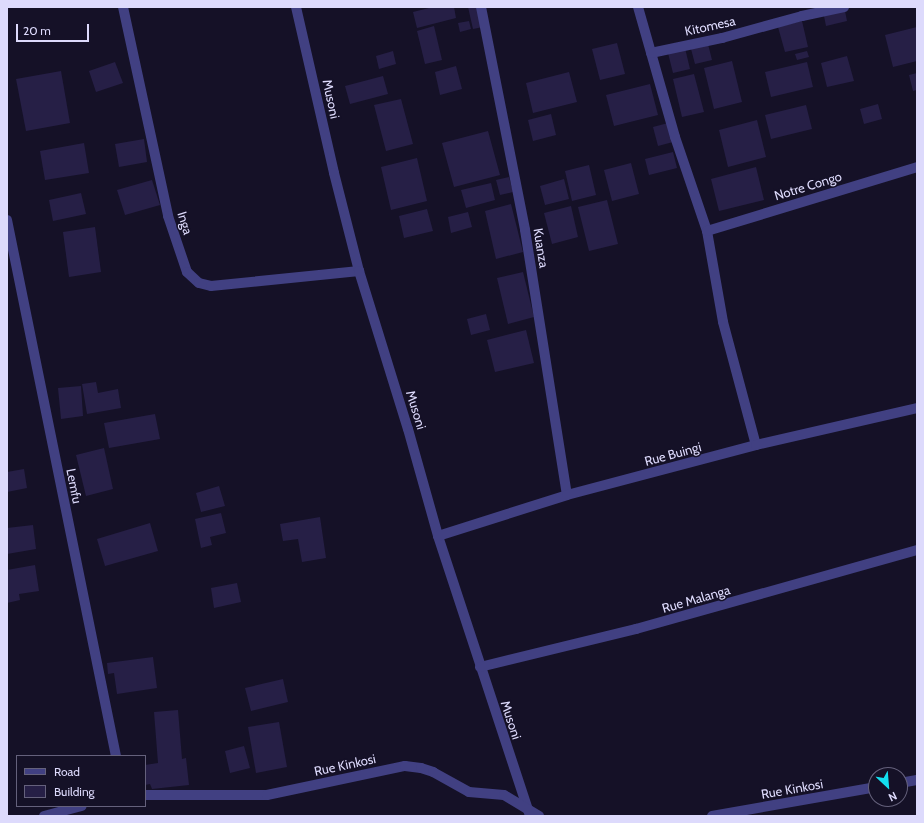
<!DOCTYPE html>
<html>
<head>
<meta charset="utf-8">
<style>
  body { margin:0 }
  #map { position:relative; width:924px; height:823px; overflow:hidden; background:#151127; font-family:Cabin,sans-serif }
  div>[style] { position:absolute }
  .building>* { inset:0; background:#261f46 }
  .minor>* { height:10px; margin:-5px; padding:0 5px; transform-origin:5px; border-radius:5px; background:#414082 }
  span { translate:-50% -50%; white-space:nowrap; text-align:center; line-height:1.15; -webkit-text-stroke:3px #151127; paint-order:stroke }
  .street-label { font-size:13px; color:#dddafc }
  .frame { position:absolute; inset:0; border:8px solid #dddafc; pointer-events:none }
  .legend { position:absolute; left:16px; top:755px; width:130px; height:52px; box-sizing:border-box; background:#151127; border:1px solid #65617c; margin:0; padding:5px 7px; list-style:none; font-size:12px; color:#dddafc }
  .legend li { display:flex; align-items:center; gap:8px; height:20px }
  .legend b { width:20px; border:1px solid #65617c }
  .north { position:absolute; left:868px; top:767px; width:40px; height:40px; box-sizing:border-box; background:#151127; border:1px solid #65617c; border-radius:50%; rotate:154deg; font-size:11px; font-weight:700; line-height:16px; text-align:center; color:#dddafc }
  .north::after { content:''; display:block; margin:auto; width:14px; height:18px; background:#13deef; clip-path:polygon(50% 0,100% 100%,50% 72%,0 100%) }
  .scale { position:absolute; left:16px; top:24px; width:73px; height:18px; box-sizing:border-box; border:2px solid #dddafc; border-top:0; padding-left:5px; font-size:12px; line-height:14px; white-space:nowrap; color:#dddafc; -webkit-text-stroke:3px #151127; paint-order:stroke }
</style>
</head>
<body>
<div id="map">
  <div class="building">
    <i style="clip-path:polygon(433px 7px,454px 7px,456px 18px,417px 28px,413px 12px)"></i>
    <i style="clip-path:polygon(468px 7px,478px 7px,483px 27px,473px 29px)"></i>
    <i style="clip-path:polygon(845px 11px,847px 21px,826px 26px,824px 16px)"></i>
    <i style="clip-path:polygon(469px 21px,471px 29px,460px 32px,458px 23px)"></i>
    <i style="clip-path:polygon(802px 21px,808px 47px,785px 52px,778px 27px)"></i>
    <i style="clip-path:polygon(434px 26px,442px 60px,425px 64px,417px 31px)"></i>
    <i style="clip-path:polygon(917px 27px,917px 61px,893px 67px,885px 35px)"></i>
    <i style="clip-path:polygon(617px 43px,625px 74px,600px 80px,592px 49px)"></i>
    <i style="clip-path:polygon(708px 44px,712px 60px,695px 64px,691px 49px)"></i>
    <i style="clip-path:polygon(685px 48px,690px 69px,673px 73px,668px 53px)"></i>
    <i style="clip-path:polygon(393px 51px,396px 64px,379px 69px,376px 56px)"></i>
    <i style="clip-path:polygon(807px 51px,809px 57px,797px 60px,795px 54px)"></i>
    <i style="clip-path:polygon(847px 56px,854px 81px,827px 87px,821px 63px)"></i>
    <i style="clip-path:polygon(732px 61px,742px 102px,714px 109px,704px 68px)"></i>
    <i style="clip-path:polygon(115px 62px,123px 83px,96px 92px,89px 71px)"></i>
    <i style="clip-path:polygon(807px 62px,813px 87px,771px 97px,765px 72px)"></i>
    <i style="clip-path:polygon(456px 66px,462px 89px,440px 95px,435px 72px)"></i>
    <i style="clip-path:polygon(61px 71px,70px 123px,26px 131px,16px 79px)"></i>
    <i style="clip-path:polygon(569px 72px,577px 102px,533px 113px,526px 83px)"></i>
    <i style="clip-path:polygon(917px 73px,917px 90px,913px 91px,909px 75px)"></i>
    <i style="clip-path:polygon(694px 74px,704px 112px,682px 117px,673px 79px)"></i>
    <i style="clip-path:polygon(383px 76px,388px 94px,350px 104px,345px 86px)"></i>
    <i style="clip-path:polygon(650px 84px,658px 115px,614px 126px,606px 95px)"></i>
    <i style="clip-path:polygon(401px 99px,413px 144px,386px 151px,374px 105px)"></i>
    <i style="clip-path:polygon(878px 104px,882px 119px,864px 124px,860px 109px)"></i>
    <i style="clip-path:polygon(806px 105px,812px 129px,771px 139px,765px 115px)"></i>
    <i style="clip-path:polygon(551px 114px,556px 135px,533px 141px,528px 120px)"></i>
    <i style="clip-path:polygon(757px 120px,766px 157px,728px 167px,719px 130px)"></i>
    <i style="clip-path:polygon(668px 123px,673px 142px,658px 146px,653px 127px)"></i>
    <i style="clip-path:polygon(488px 131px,500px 175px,454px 187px,442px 143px)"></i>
    <i style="clip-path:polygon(144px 139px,147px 162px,119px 167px,115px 144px)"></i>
    <i style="clip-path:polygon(84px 143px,89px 173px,45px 180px,40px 151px)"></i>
    <i style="clip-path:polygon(673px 152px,677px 168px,649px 175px,645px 159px)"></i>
    <i style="clip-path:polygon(417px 158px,427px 201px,391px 210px,381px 167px)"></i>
    <i style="clip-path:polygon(631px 163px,639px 194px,612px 201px,604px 170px)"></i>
    <i style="clip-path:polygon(589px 165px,596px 195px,572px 201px,565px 171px)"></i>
    <i style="clip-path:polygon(756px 167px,764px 200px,719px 211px,711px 179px)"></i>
    <i style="clip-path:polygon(509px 177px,513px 192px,500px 195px,496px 180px)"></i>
    <i style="clip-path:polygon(564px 179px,569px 199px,545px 205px,540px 186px)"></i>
    <i style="clip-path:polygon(152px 180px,160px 205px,125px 215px,117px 190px)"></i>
    <i style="clip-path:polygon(491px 183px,495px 200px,466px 208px,461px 190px)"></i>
    <i style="clip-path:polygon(81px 193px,86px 214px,53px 221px,49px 200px)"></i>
    <i style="clip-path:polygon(607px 200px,618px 244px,589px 251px,578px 207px)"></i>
    <i style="clip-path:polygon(511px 204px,523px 252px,496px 259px,485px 211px)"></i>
    <i style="clip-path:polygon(571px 206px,578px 237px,552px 244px,544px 213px)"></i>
    <i style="clip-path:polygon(427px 209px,433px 231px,404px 238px,399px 216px)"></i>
    <i style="clip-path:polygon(468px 212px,472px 227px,451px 233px,448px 217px)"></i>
    <i style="clip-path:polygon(95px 227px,101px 272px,69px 277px,63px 232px)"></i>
    <i style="clip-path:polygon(523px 272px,534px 317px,508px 324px,497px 278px)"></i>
    <i style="clip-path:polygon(486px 314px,490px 330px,471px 335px,467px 319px)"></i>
    <i style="clip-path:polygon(526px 330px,534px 363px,495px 372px,487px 340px)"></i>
    <i style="clip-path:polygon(96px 382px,98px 393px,118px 389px,121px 408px,87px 414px,82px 384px)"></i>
    <i style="clip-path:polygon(81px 386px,83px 416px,61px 419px,58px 388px)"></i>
    <i style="clip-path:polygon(155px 414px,160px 439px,109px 448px,104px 423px)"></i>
    <i style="clip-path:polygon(104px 448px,113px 489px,86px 496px,76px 455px)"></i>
    <i style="clip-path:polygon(24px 469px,27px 488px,7px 492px,7px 472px)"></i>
    <i style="clip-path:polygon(219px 486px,225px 506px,201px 512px,196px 493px)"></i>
    <i style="clip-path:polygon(221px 513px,226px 533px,210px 537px,212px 545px,201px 548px,195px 519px)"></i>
    <i style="clip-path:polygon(320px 517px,326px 558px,302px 562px,298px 539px,283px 541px,280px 524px)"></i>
    <i style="clip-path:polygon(150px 523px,158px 551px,105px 566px,97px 539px)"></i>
    <i style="clip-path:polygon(33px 525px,36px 549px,7px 554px,7px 528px)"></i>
    <i style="clip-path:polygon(35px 565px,39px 591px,19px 594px,20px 600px,7px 603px,7px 570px)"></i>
    <i style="clip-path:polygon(237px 583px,241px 602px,214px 608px,211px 588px)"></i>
    <i style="clip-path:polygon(153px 657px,157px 688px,117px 694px,114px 673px,108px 674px,107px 663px)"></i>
    <i style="clip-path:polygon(283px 679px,288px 702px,251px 711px,245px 688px)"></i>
    <i style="clip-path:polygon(178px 710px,182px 759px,186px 758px,189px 785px,152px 789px,150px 784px,145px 785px,145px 765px,158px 763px,154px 712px)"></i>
    <i style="clip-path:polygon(279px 722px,287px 767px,256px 773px,248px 727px)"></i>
    <i style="clip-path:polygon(244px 746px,250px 768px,230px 773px,225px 751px)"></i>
  </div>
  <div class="minor">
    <i style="left:123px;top:7px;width:214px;rotate:77.8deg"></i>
    <i style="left:168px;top:216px;width:59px;rotate:71.3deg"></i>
    <i style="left:187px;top:272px;width:16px;rotate:43deg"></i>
    <i style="left:199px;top:283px;width:12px;rotate:14deg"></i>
    <i style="left:211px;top:286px;width:149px;rotate:-5.8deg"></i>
    <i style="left:296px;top:7px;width:170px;rotate:77.1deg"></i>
    <i style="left:334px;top:173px;width:101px;rotate:75.7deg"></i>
    <i style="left:359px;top:271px;width:165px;rotate:72.8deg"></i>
    <i style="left:408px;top:429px;width:111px;rotate:74.3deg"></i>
    <i style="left:438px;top:536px;width:295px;rotate:71.8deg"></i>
    <i style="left:481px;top:7px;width:227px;rotate:78.8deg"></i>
    <i style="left:525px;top:230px;width:268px;rotate:81deg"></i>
    <i style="left:638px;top:7px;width:135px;rotate:74.1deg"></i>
    <i style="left:675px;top:137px;width:99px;rotate:71.2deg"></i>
    <i style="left:707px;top:231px;width:92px;rotate:80deg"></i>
    <i style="left:723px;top:322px;width:127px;rotate:75deg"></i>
    <i style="left:651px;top:53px;width:73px;rotate:-11.9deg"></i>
    <i style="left:722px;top:38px;width:83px;rotate:-15.4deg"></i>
    <i style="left:802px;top:16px;width:43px;rotate:-12.1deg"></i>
    <i style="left:7px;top:220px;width:547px;rotate:78.51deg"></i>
    <i style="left:707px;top:231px;width:220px;rotate:-16.9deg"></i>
    <i style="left:438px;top:536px;width:135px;rotate:-17.6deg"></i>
    <i style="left:567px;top:495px;width:196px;rotate:-14.8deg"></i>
    <i style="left:756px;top:445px;width:165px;rotate:-12.9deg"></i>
    <i style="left:480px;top:667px;width:161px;rotate:-13.7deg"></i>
    <i style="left:636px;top:629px;width:292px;rotate:-15.7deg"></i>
    <i style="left:900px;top:783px;width:17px;rotate:-10deg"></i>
    <i style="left:145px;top:795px;width:122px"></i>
    <i style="left:267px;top:795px;width:141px;rotate:-11.9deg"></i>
    <i style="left:405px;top:766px;width:16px;rotate:7deg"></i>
    <i style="left:421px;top:768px;width:13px;rotate:18deg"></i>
    <i style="left:433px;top:772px;width:41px;rotate:29.1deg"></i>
    <i style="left:469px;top:792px;width:35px;rotate:5deg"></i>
    <i style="left:504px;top:795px;width:41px;rotate:31deg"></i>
    <i style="left:44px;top:816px;width:39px;rotate:-15deg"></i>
    <i style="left:712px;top:816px;width:167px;rotate:-10deg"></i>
  </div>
  <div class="street-label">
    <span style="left:710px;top:26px;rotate:-12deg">Kitomesa</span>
    <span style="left:331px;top:99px;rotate:78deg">Musoni</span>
    <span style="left:808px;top:186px;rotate:-17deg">Notre Congo</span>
    <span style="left:185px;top:223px;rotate:73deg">Inga</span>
    <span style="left:541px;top:248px;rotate:81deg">Kuanza</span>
    <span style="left:416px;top:410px;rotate:73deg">Musoni</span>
    <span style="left:673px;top:454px;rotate:-15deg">Rue Buingi</span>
    <span style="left:74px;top:486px;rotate:79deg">Lemfu</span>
    <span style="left:696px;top:599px;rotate:-16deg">Rue Malanga</span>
    <span style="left:511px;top:720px;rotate:72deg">Musoni</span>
    <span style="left:345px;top:765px;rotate:-12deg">Rue Kinkosi</span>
    <span style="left:792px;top:789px;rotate:-10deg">Rue Kinkosi</span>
  </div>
  <div class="frame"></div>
  <ul class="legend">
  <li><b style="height:5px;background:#414082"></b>Road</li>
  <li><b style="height:11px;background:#261f46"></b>Building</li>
  </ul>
  <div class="north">N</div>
  <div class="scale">20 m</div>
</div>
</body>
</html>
